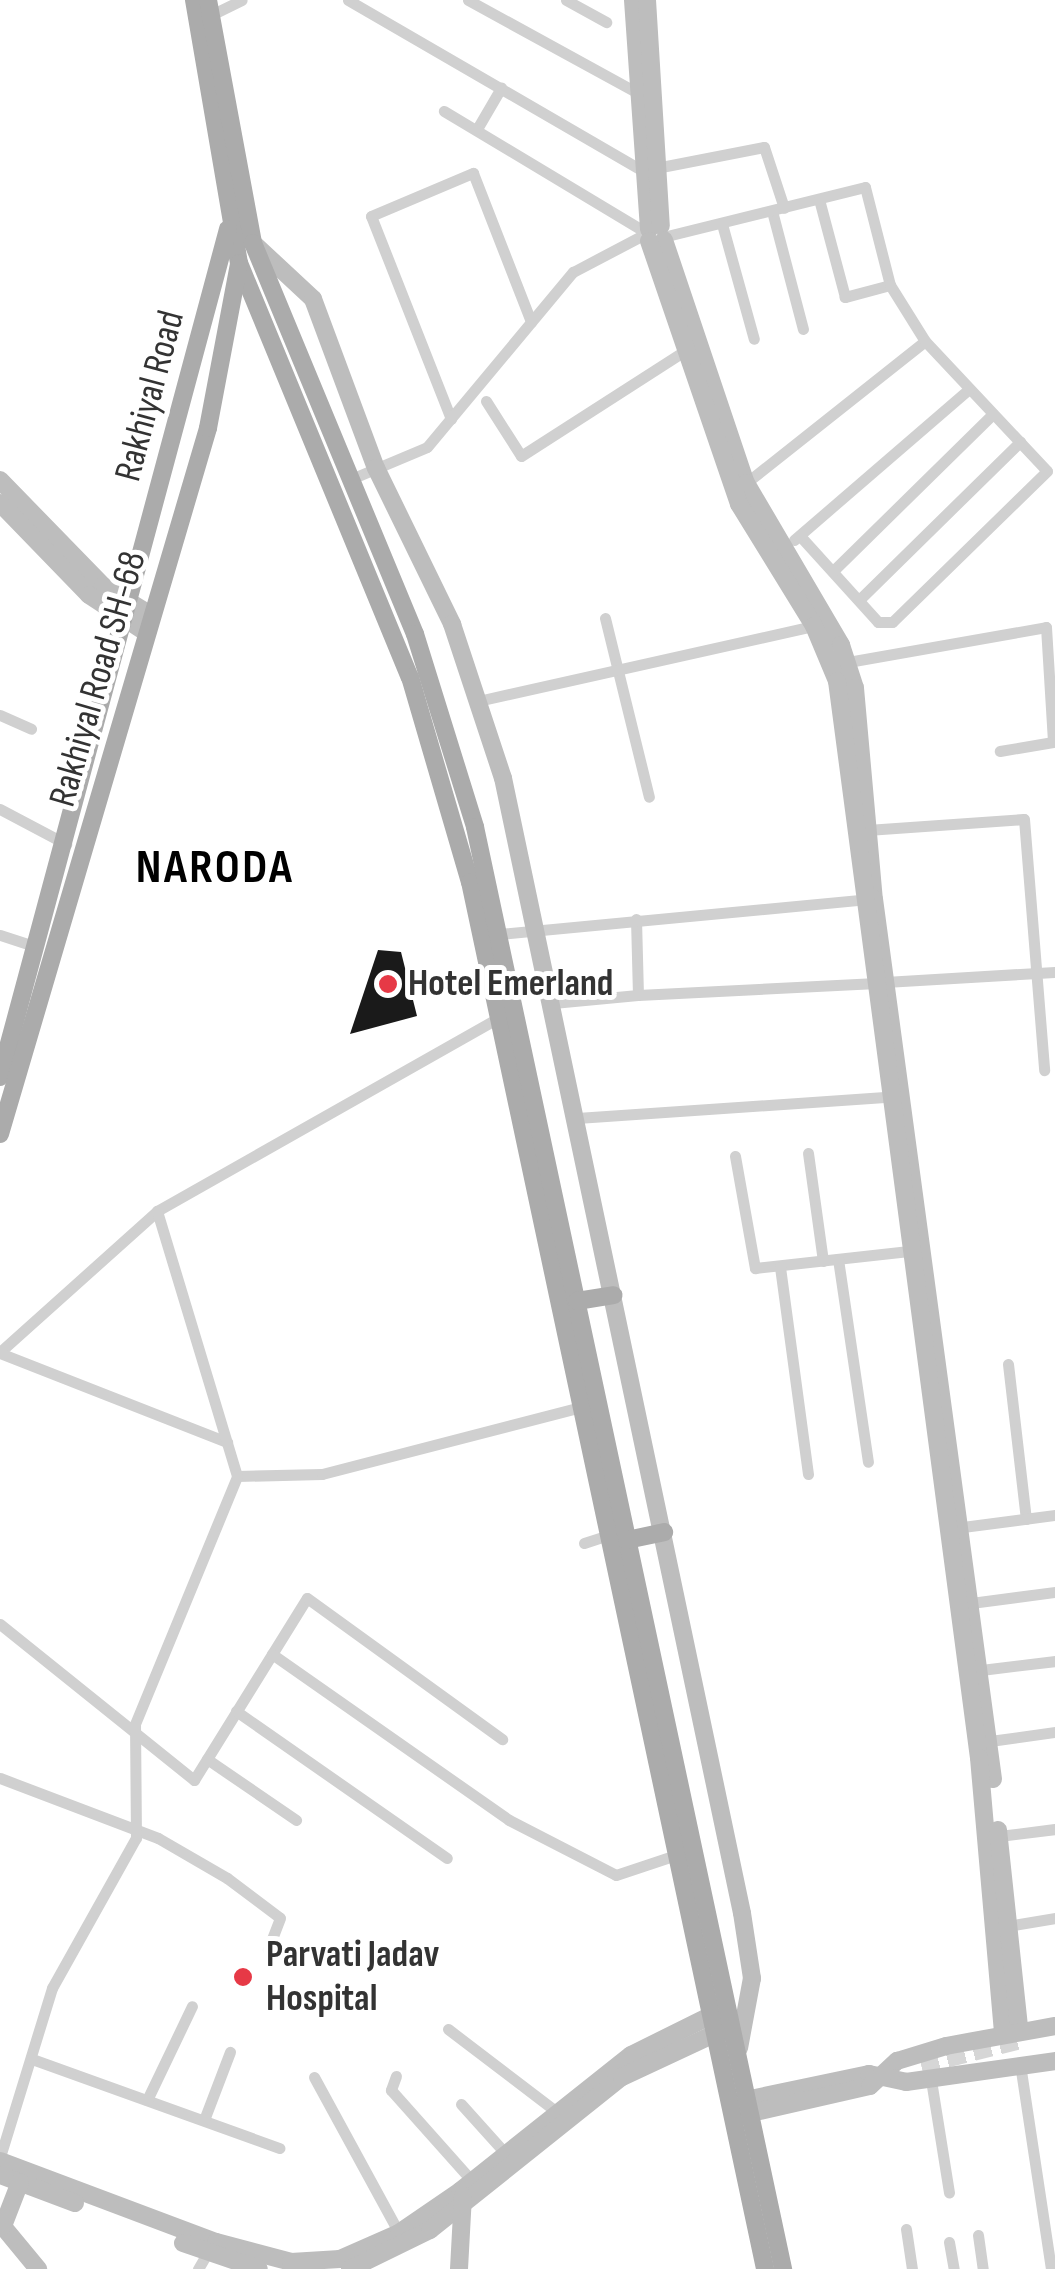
<!DOCTYPE html>
<html>
<head>
<meta charset="utf-8">
<style>
  body { margin:0 }
  #map { position:relative; width:1055px; height:2269px; overflow:hidden; background:#fff; font-family:"Sofia Sans Condensed",sans-serif }
  div>[style] { position:absolute }
  .building>* { inset:0; background:#1a1a1a }
  .secondary-tunnel>* { height:18px; margin-top:-9px; transform-origin:0; background:repeating-linear-gradient(90deg,#d6d6d6 0 18px,transparent 0 27px) }
  .street>* { height:11px; margin:-5.5px; padding:0 5.5px; transform-origin:5.5px; border-radius:5.5px; background:#d0d0d0 }
  .secondary>* { height:18px; margin:-9px; padding:0 9px; transform-origin:9px; border-radius:9px; background:#bdbdbd }
  .primary>* { height:18px; margin:-9px; padding:0 9px; transform-origin:9px; border-radius:9px; background:#ababab }
  .dots>* { width:28px; height:28px; translate:-50% -50%; box-sizing:border-box; border:5px solid #fff; border-radius:50% }
  span { translate:-50% -50%; white-space:nowrap; text-align:center; line-height:1.15; -webkit-text-stroke:10px #fff; paint-order:stroke }
  .street-label { font-size:38px; color:#333 }
  .poi-label { font-size:38px; color:#333; font-weight:700 }
  .left { translate:0 -50%; text-align:left }
  .district-label { font-size:48px; color:#000; font-weight:700; letter-spacing:2.5px }
</style>
</head>
<body>
<div id="map">
  <div class="building">
    <i style="clip-path:polygon(378px 950px,401px 952px,417px 1016px,350px 1034px)"></i>
  </div>
  <div class="secondary-tunnel">
    <i style="left:921px;top:2065px;width:107px;rotate:-14deg"></i>
  </div>
  <div class="street">
    <i style="left:348px;top:0;width:337px;rotate:30.1deg"></i>
    <i style="left:468px;top:0;width:192px;rotate:28.7deg"></i>
    <i style="left:566px;top:0;width:46px;rotate:28.8deg"></i>
    <i style="left:211px;top:15px;width:34px;rotate:-26deg"></i>
    <i style="left:477px;top:129px;width:48px;rotate:-59.7deg"></i>
    <i style="left:656px;top:168px;width:110px;rotate:-11deg"></i>
    <i style="left:764px;top:147px;width:64px;rotate:71.8deg"></i>
    <i style="left:772px;top:211px;width:122px;rotate:75.3deg"></i>
    <i style="left:722px;top:224px;width:119px;rotate:74.5deg"></i>
    <i style="left:667px;top:236px;width:204px;rotate:-13.9deg"></i>
    <i style="left:865px;top:187px;width:101px;rotate:75.7deg"></i>
    <i style="left:890px;top:285px;width:47px;rotate:165.1deg"></i>
    <i style="left:845px;top:297px;width:101px;rotate:-104.9deg"></i>
    <i style="left:890px;top:285px;width:66px;rotate:58deg"></i>
    <i style="left:486px;top:401px;width:65px;rotate:57.5deg"></i>
    <i style="left:521px;top:456px;width:200px;rotate:-32.7deg"></i>
    <i style="left:451px;top:419px;width:218px;rotate:-111.5deg"></i>
    <i style="left:371px;top:216px;width:111px;rotate:-22.9deg"></i>
    <i style="left:473px;top:173px;width:160px;rotate:68.7deg"></i>
    <i style="left:351px;top:479px;width:82px;rotate:-22.8deg"></i>
    <i style="left:427px;top:447px;width:228px;rotate:-50.2deg"></i>
    <i style="left:573px;top:272px;width:84px;rotate:-27.8deg"></i>
    <i style="left:647px;top:233px;width:237px;rotate:-149deg"></i>
    <i style="left:746px;top:483px;width:228px;rotate:-38.4deg"></i>
    <i style="left:925px;top:341px;width:178px;rotate:46.8deg"></i>
    <i style="left:1047px;top:471px;width:216px;rotate:135.7deg"></i>
    <i style="left:892px;top:622px;width:14px;rotate:180deg"></i>
    <i style="left:878px;top:622px;width:116px;rotate:-132.2deg"></i>
    <i style="left:794px;top:540px;width:231px;rotate:-40.8deg"></i>
    <i style="left:833px;top:571px;width:224px;rotate:-44.5deg"></i>
    <i style="left:859px;top:600px;width:226px;rotate:-44.5deg"></i>
    <i style="left:605px;top:618px;width:184px;rotate:76.2deg"></i>
    <i style="left:848px;top:662px;width:201px;rotate:-10deg"></i>
    <i style="left:1046px;top:627px;width:115px;rotate:86.5deg"></i>
    <i style="left:1053px;top:742px;width:54px;rotate:170.4deg"></i>
    <i style="left:478px;top:701px;width:344px;rotate:-12.6deg"></i>
    <i style="left:0;top:715px;width:34px;rotate:24deg"></i>
    <i style="left:0;top:809px;width:75px;rotate:27.9deg"></i>
    <i style="left:867px;top:830px;width:157px;rotate:-4deg"></i>
    <i style="left:1024px;top:819px;width:252px;rotate:85.4deg"></i>
    <i style="left:636px;top:919px;width:76px;rotate:88.5deg"></i>
    <i style="left:638px;top:995px;width:234px;rotate:-2.9deg"></i>
    <i style="left:499px;top:934px;width:373px;rotate:-5.4deg"></i>
    <i style="left:0;top:935px;width:38px;rotate:18deg"></i>
    <i style="left:885px;top:982px;width:170px;rotate:-3.4deg"></i>
    <i style="left:553px;top:1003px;width:85px;rotate:-5.4deg"></i>
    <i style="left:577px;top:1118px;width:312px;rotate:-3.9deg"></i>
    <i style="left:808px;top:1153px;width:109px;rotate:82.1deg"></i>
    <i style="left:735px;top:1156px;width:114px;rotate:79.9deg"></i>
    <i style="left:755px;top:1268px;width:164px;rotate:-6.3deg"></i>
    <i style="left:838px;top:1259px;width:205px;rotate:81.6deg"></i>
    <i style="left:780px;top:1267px;width:209px;rotate:82.3deg"></i>
    <i style="left:0;top:1352px;width:211px;rotate:-41.9deg"></i>
    <i style="left:157px;top:1211px;width:392px;rotate:-29.5deg"></i>
    <i style="left:0;top:1353px;width:244px;rotate:21.4deg"></i>
    <i style="left:1008px;top:1364px;width:156px;rotate:83.4deg"></i>
    <i style="left:237px;top:1476px;width:85px;rotate:-1.3deg"></i>
    <i style="left:322px;top:1474px;width:268px;rotate:-14.5deg"></i>
    <i style="left:955px;top:1528px;width:101px;rotate:-7.4deg"></i>
    <i style="left:584px;top:1543px;width:23px;rotate:-18deg"></i>
    <i style="left:971px;top:1603px;width:85px;rotate:-7.5deg"></i>
    <i style="left:0;top:1624px;width:249px;rotate:38.8deg"></i>
    <i style="left:194px;top:1780px;width:214px;rotate:-58.2deg"></i>
    <i style="left:307px;top:1598px;width:241px;rotate:35.9deg"></i>
    <i style="left:272px;top:1654px;width:289px;rotate:35deg"></i>
    <i style="left:509px;top:1820px;width:120px;rotate:27.2deg"></i>
    <i style="left:616px;top:1875px;width:60px;rotate:-18.4deg"></i>
    <i style="left:981px;top:1670px;width:75px;rotate:-6.9deg"></i>
    <i style="left:236px;top:1711px;width:257px;rotate:34.9deg"></i>
    <i style="left:990px;top:1741px;width:66px;rotate:-7.9deg"></i>
    <i style="left:207px;top:1759px;width:108px;rotate:34.4deg"></i>
    <i style="left:0;top:1778px;width:169px;rotate:20.8deg"></i>
    <i style="left:158px;top:1838px;width:80px;rotate:30.1deg"></i>
    <i style="left:227px;top:1878px;width:66px;rotate:37deg"></i>
    <i style="left:280px;top:1918px;width:34px;rotate:111deg"></i>
    <i style="left:999px;top:1836px;width:56px;rotate:-7.1deg"></i>
    <i style="left:1007px;top:1926px;width:49px;rotate:-9.5deg"></i>
    <i style="left:448px;top:2029px;width:137px;rotate:37.3deg"></i>
    <i style="left:32px;top:2059px;width:263px;rotate:19.8deg"></i>
    <i style="left:1020px;top:2064px;width:207px;rotate:81.4deg"></i>
    <i style="left:396px;top:2076px;width:15px;rotate:110deg"></i>
    <i style="left:391px;top:2090px;width:122px;rotate:48.3deg"></i>
    <i style="left:314px;top:2077px;width:178px;rotate:61.4deg"></i>
    <i style="left:931px;top:2080px;width:114px;rotate:80.9deg"></i>
    <i style="left:147px;top:2100px;width:104px;rotate:-64.4deg"></i>
    <i style="left:461px;top:2104px;width:67px;rotate:48deg"></i>
    <i style="left:204px;top:2120px;width:73px;rotate:-69.1deg"></i>
    <i style="left:0;top:2157px;width:177px;rotate:-72.9deg"></i>
    <i style="left:52px;top:1988px;width:172px;rotate:-60.8deg"></i>
    <i style="left:136px;top:1838px;width:114px;rotate:-90.5deg"></i>
    <i style="left:135px;top:1724px;width:268px;rotate:-67.6deg"></i>
    <i style="left:237px;top:1476px;width:277px;rotate:-106.8deg"></i>
    <i style="left:906px;top:2229px;width:40px;rotate:81.5deg"></i>
    <i style="left:978px;top:2235px;width:34px;rotate:82deg"></i>
    <i style="left:949px;top:2242px;width:27px;rotate:80deg"></i>
    <i style="left:198px;top:2269px;width:20px;rotate:-60deg"></i>
  </div>
  <div class="secondary">
    <i style="left:633px;top:0;width:230px;rotate:86deg"></i>
    <i style="left:647px;top:0;width:226px;rotate:86.5deg"></i>
    <i style="left:664px;top:240px;width:256px;rotate:71.4deg"></i>
    <i style="left:746px;top:483px;width:188px;rotate:59.6deg"></i>
    <i style="left:841px;top:645px;width:45px;rotate:72deg"></i>
    <i style="left:855px;top:688px;width:212px;rotate:84.9deg"></i>
    <i style="left:874px;top:899px;width:888px;rotate:82.3deg"></i>
    <i style="left:649px;top:241px;width:278px;rotate:71.1deg"></i>
    <i style="left:739px;top:504px;width:143px;rotate:58.4deg"></i>
    <i style="left:814px;top:626px;width:60px;rotate:67.3deg"></i>
    <i style="left:837px;top:681px;width:1086px;rotate:82.49deg"></i>
    <i style="left:979px;top:1758px;width:274px;rotate:85deg"></i>
    <i style="left:253px;top:243px;width:82px;rotate:43deg"></i>
    <i style="left:313px;top:299px;width:180px;rotate:69.6deg"></i>
    <i style="left:376px;top:468px;width:174px;rotate:64deg"></i>
    <i style="left:452px;top:624px;width:162px;rotate:71.7deg"></i>
    <i style="left:503px;top:778px;width:1160px;rotate:78.11deg"></i>
    <i style="left:742px;top:1913px;width:66px;rotate:81.3deg"></i>
    <i style="left:752px;top:1978px;width:71px;rotate:100.5deg"></i>
    <i style="left:0;top:480px;width:148px;rotate:45.8deg"></i>
    <i style="left:103px;top:586px;width:54px;rotate:31.3deg"></i>
    <i style="left:0;top:503px;width:128px;rotate:45.9deg"></i>
    <i style="left:89px;top:595px;width:66px;rotate:33.2deg"></i>
    <i style="left:998px;top:1830px;width:199px;rotate:83.9deg"></i>
    <i style="left:736px;top:2102px;width:136px;rotate:-11.9deg"></i>
    <i style="left:869px;top:2074px;width:38px;rotate:12deg"></i>
    <i style="left:906px;top:2082px;width:150px;rotate:-8deg"></i>
    <i style="left:738px;top:2116px;width:135px;rotate:-12.8deg"></i>
    <i style="left:870px;top:2086px;width:37px;rotate:-43deg"></i>
    <i style="left:897px;top:2061px;width:51px;rotate:-17deg"></i>
    <i style="left:946px;top:2046px;width:111px;rotate:-10.4deg"></i>
    <i style="left:0;top:2161px;width:231px;rotate:20.6deg"></i>
    <i style="left:216px;top:2242px;width:78px;rotate:14.9deg"></i>
    <i style="left:291px;top:2262px;width:49px;rotate:-3.5deg"></i>
    <i style="left:340px;top:2259px;width:64px;rotate:-23.8deg"></i>
    <i style="left:399px;top:2233px;width:74px;rotate:-34.5deg"></i>
    <i style="left:460px;top:2191px;width:218px;rotate:-38.5deg"></i>
    <i style="left:631px;top:2055px;width:104px;rotate:-26.3deg"></i>
    <i style="left:0;top:2175px;width:80px;rotate:20.5deg"></i>
    <i style="left:0;top:2223px;width:60px;rotate:50.4deg"></i>
    <i style="left:3px;top:2226px;width:47px;rotate:-68.9deg"></i>
    <i style="left:183px;top:2243px;width:80px;rotate:18.9deg"></i>
    <i style="left:350px;top:2269px;width:89px;rotate:-26deg"></i>
    <i style="left:430px;top:2230px;width:246px;rotate:-38.6deg"></i>
    <i style="left:622px;top:2077px;width:114px;rotate:-25deg"></i>
    <i style="left:459px;top:2269px;width:73px;rotate:-86.9deg"></i>
  </div>
  <div class="primary">
    <i style="left:194px;top:0;width:267px;rotate:80.3deg"></i>
    <i style="left:239px;top:263px;width:448px;rotate:67.6deg"></i>
    <i style="left:410px;top:677px;width:214px;rotate:73.7deg"></i>
    <i style="left:470px;top:882px;width:1418px;rotate:77.99deg"></i>
    <i style="left:208px;top:0;width:247px;rotate:79.5deg"></i>
    <i style="left:253px;top:243px;width:423px;rotate:67.5deg"></i>
    <i style="left:415px;top:634px;width:202px;rotate:72.7deg"></i>
    <i style="left:475px;top:827px;width:1475px;rotate:77.94deg"></i>
    <i style="left:0;top:1077px;width:878px;rotate:-74.95deg"></i>
    <i style="left:0;top:1134px;width:736px;rotate:-73.58deg"></i>
    <i style="left:208px;top:428px;width:167px;rotate:-79.3deg"></i>
    <i style="left:577px;top:1301px;width:37px;rotate:-9deg"></i>
    <i style="left:627px;top:1540px;width:38px;rotate:-12deg"></i>
  </div>
  <div class="dots">
    <i style="left:388px;top:984px;background:#e63946"></i>
    <i style="left:243px;top:1977px;background:#e63946"></i>
  </div>
  <div class="street-label">
    <span style="left:150px;top:396px;rotate:-75deg">Rakhiyal Road</span>
    <span style="left:98px;top:679px;rotate:-74deg">Rakhiyal Road SH-68</span>
  </div>
  <div class="poi-label">
    <span class="left" style="left:408px;top:984px">Hotel Emerland</span>
    <span class="left" style="left:266px;top:1977px">Parvati Jadav<br>Hospital</span>
  </div>
  <div class="district-label">
    <span style="left:215px;top:868px">NARODA</span>
  </div>
</div>
</body>
</html>
